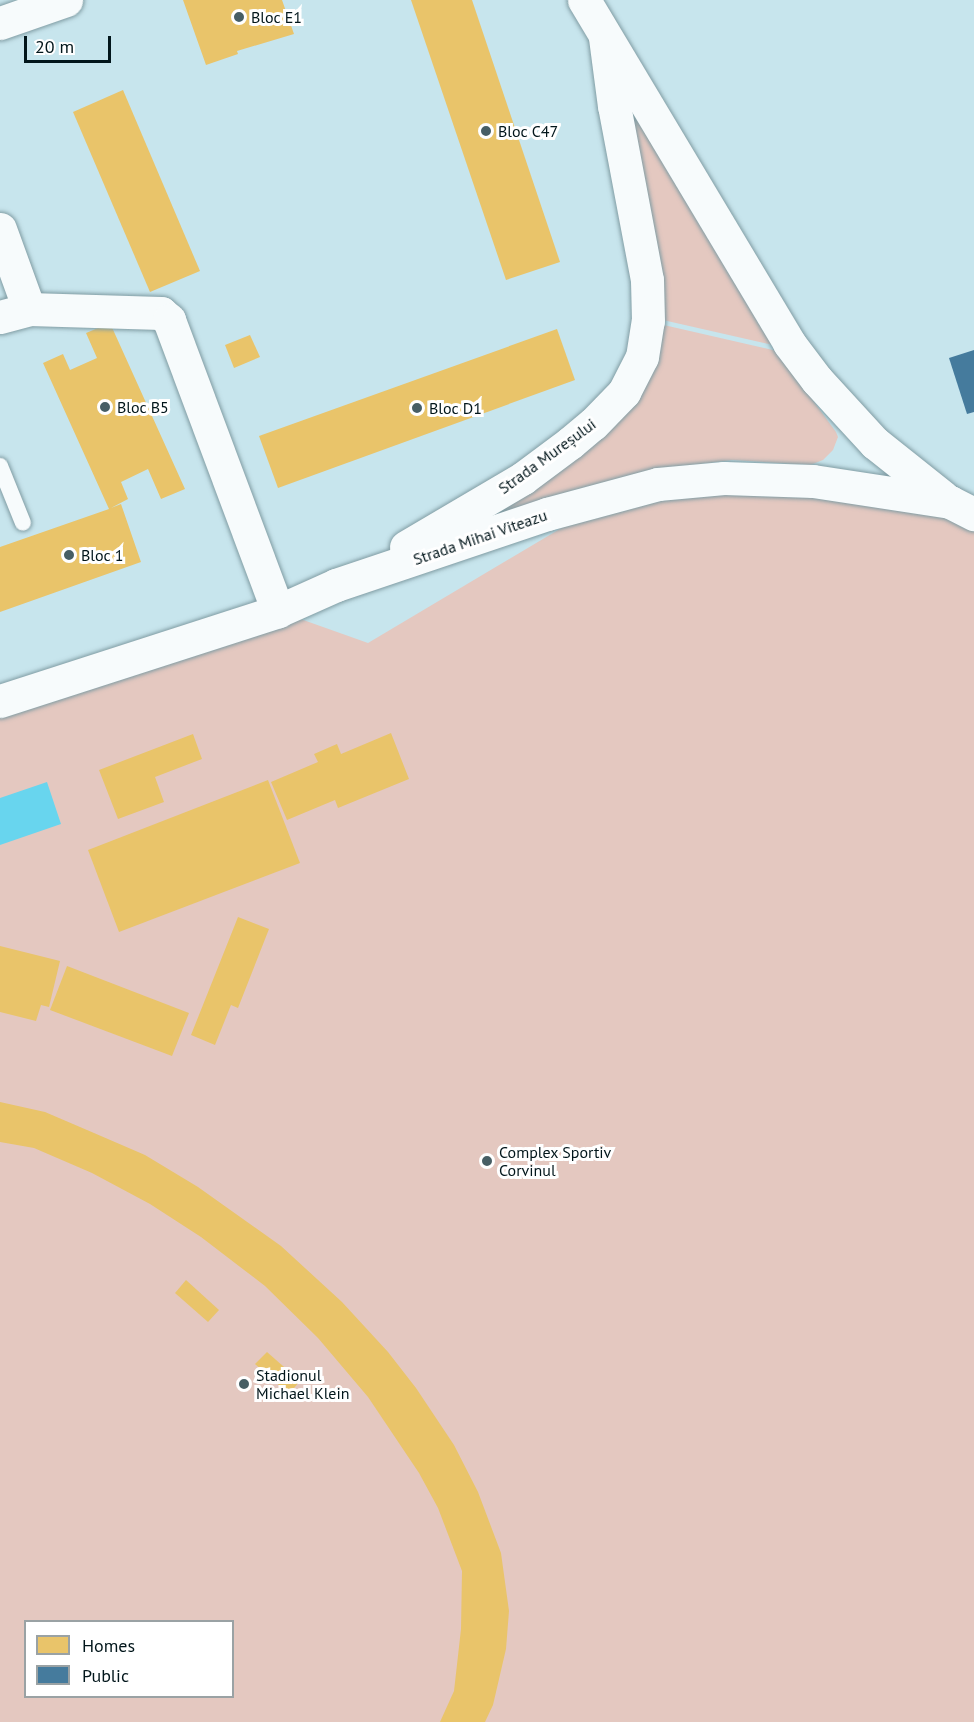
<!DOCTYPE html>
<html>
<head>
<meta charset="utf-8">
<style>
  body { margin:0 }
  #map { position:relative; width:974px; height:1722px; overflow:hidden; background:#c7e5ed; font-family:"PT Sans",sans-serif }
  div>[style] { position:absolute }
  .green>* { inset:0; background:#e4c8c0 }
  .water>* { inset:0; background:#68d5ee }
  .homes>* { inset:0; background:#e9c46a }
  .public>* { inset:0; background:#457b9d }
  .roads { filter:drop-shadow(0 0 2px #809ca3) drop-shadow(0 0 2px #809ca3) }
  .lane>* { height:16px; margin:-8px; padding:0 8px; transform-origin:8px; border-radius:8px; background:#f7fbfc }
  .street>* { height:33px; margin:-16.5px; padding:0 16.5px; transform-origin:16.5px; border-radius:16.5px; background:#f7fbfc }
  .dots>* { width:16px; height:16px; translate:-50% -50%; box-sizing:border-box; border:3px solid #fff; border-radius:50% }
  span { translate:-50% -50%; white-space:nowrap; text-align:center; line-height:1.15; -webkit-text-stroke:6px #fff; paint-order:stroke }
  .poi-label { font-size:16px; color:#02161b }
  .left { translate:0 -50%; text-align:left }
  .street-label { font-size:16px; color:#02161b }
  .legend { position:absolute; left:24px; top:1620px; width:210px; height:78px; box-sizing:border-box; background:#fff; border:2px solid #9aa2a4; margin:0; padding:8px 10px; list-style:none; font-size:18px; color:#02161b }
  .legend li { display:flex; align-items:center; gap:12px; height:30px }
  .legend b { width:30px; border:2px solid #9aa2a4 }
  .scale { position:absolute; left:24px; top:36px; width:87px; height:27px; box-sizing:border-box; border:3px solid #02161b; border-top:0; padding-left:8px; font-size:18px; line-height:21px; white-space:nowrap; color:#02161b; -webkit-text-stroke:4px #fff; paint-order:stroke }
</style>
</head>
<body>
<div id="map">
  <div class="green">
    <i style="clip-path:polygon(626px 104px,633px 104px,773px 345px,654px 318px)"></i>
    <i style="clip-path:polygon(655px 323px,777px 351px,836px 432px,838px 437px,833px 450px,823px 460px,810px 465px,732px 460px,664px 469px,441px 535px,574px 455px)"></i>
    <i style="clip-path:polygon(evenodd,690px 480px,974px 514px,974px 1722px,0 1722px,0 701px,278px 611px,368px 643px,622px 492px,690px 480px,26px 1622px,232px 1622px,232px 1696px,26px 1696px,26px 1622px)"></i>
  </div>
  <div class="water">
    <i style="clip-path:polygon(47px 782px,61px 824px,0 845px,0 798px)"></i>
  </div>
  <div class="homes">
    <i style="clip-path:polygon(183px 0,282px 0,294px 34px,237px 51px,238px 54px,206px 65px)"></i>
    <i style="clip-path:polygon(411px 0,472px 0,560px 262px,506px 280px)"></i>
    <i style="clip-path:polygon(123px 90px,200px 271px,150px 292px,73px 112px)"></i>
    <i style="clip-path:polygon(110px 323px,185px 489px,161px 499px,148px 469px,121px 482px,128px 499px,111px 508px,121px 504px,141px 562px,0 612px,0 547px,109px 509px,43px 363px,63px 354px,70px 370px,97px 358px,86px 333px)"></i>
    <i style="clip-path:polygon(557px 329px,575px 380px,278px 488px,259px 436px)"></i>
    <i style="clip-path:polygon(250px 335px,260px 357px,234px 368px,225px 345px)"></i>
    <i style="clip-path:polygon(391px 733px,409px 779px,338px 808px,335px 800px,287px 820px,271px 782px,318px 762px,314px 754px,337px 744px,341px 754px)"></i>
    <i style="clip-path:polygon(193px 734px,202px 759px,155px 777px,164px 802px,118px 819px,99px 770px)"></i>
    <i style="clip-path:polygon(268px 780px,300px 863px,119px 932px,88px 850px)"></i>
    <i style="clip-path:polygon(238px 917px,269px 929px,238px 1008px,231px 1005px,215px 1045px,191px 1035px)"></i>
    <i style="clip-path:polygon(0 946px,60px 961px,49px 1007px,41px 1005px,36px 1021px,0 1012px)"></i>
    <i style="clip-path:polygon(67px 966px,189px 1013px,172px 1056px,50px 1010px)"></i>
    <i style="clip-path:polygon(0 1102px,45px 1112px,94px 1133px,145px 1155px,198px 1187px,281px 1246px,342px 1302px,388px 1352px,416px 1388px,454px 1445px,478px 1492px,501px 1553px,509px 1611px,506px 1649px,493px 1705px,485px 1722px,440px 1722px,454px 1691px,461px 1629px,462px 1571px,438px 1508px,419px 1473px,368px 1397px,318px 1338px,265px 1286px,201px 1237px,150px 1204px,92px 1173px,34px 1148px,0 1142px)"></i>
    <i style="clip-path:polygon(186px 1280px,219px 1310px,208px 1322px,175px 1293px)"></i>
    <i style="clip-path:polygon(267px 1352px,300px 1381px,289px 1394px,255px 1364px)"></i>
  </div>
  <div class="public">
    <i style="clip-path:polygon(974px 350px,974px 412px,967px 414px,949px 358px)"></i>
  </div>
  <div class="roads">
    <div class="lane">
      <i style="left:0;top:466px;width:61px;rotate:68deg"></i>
    </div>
    <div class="street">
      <i style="left:584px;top:0;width:400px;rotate:59.1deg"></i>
      <i style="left:789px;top:343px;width:46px;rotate:52.9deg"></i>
      <i style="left:817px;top:380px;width:86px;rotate:47.4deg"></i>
      <i style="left:875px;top:443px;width:87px;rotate:38.5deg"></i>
      <i style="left:0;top:23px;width:70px;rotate:-19.2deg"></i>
      <i style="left:0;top:229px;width:85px;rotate:70.1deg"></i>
      <i style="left:0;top:317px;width:30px;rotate:-15deg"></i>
      <i style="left:29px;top:309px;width:132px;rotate:1.7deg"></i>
      <i style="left:161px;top:313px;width:11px;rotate:41deg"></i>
      <i style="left:169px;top:320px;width:311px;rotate:69.5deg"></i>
      <i style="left:406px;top:547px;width:136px;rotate:-30.5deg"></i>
      <i style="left:523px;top:478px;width:59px;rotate:-36.7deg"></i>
      <i style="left:570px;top:443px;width:30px;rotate:-40deg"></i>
      <i style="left:593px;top:424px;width:45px;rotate:-45.9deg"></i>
      <i style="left:624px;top:392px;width:39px;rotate:-63deg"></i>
      <i style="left:642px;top:357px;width:36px;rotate:-81deg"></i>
      <i style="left:648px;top:321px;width:41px;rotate:-91.4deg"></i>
      <i style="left:647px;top:280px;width:177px;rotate:-100.7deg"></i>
      <i style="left:614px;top:106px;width:69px;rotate:-97.5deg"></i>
      <i style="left:0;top:701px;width:292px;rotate:-17.9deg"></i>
      <i style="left:278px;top:611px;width:64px;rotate:-24.1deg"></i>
      <i style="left:336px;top:585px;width:223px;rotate:-18.6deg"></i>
      <i style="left:547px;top:514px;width:115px;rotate:-15.1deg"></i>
      <i style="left:658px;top:484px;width:66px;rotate:-5.2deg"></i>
      <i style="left:724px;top:478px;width:89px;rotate:1.9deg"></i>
      <i style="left:813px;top:481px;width:139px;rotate:8.7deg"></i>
      <i style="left:950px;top:502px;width:27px;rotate:27deg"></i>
    </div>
  </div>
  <div class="dots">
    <i style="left:239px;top:17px;background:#475e64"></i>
    <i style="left:486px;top:131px;background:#475e64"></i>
    <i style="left:105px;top:407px;background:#475e64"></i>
    <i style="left:417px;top:408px;background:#475e64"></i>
    <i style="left:69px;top:555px;background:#475e64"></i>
    <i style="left:487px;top:1161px;background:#475e64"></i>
    <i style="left:244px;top:1384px;background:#475e64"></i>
  </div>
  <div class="poi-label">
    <span class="left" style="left:251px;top:17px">Bloc E1</span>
    <span class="left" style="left:498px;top:131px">Bloc C47</span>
    <span class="left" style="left:117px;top:407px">Bloc B5</span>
    <span class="left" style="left:429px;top:408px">Bloc D1</span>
    <span class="left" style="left:81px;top:555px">Bloc 1</span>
    <span class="left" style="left:499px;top:1161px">Complex Sportiv<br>Corvinul</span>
    <span class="left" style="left:256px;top:1384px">Stadionul<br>Michael Klein</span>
  </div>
  <div class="street-label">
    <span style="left:547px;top:456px;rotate:-36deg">Strada Mureșului</span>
    <span style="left:480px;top:537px;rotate:-19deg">Strada Mihai Viteazu</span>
  </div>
  <ul class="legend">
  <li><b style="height:16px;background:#e9c46a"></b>Homes</li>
  <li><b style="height:16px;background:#457b9d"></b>Public</li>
  </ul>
  <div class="scale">20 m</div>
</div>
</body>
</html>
